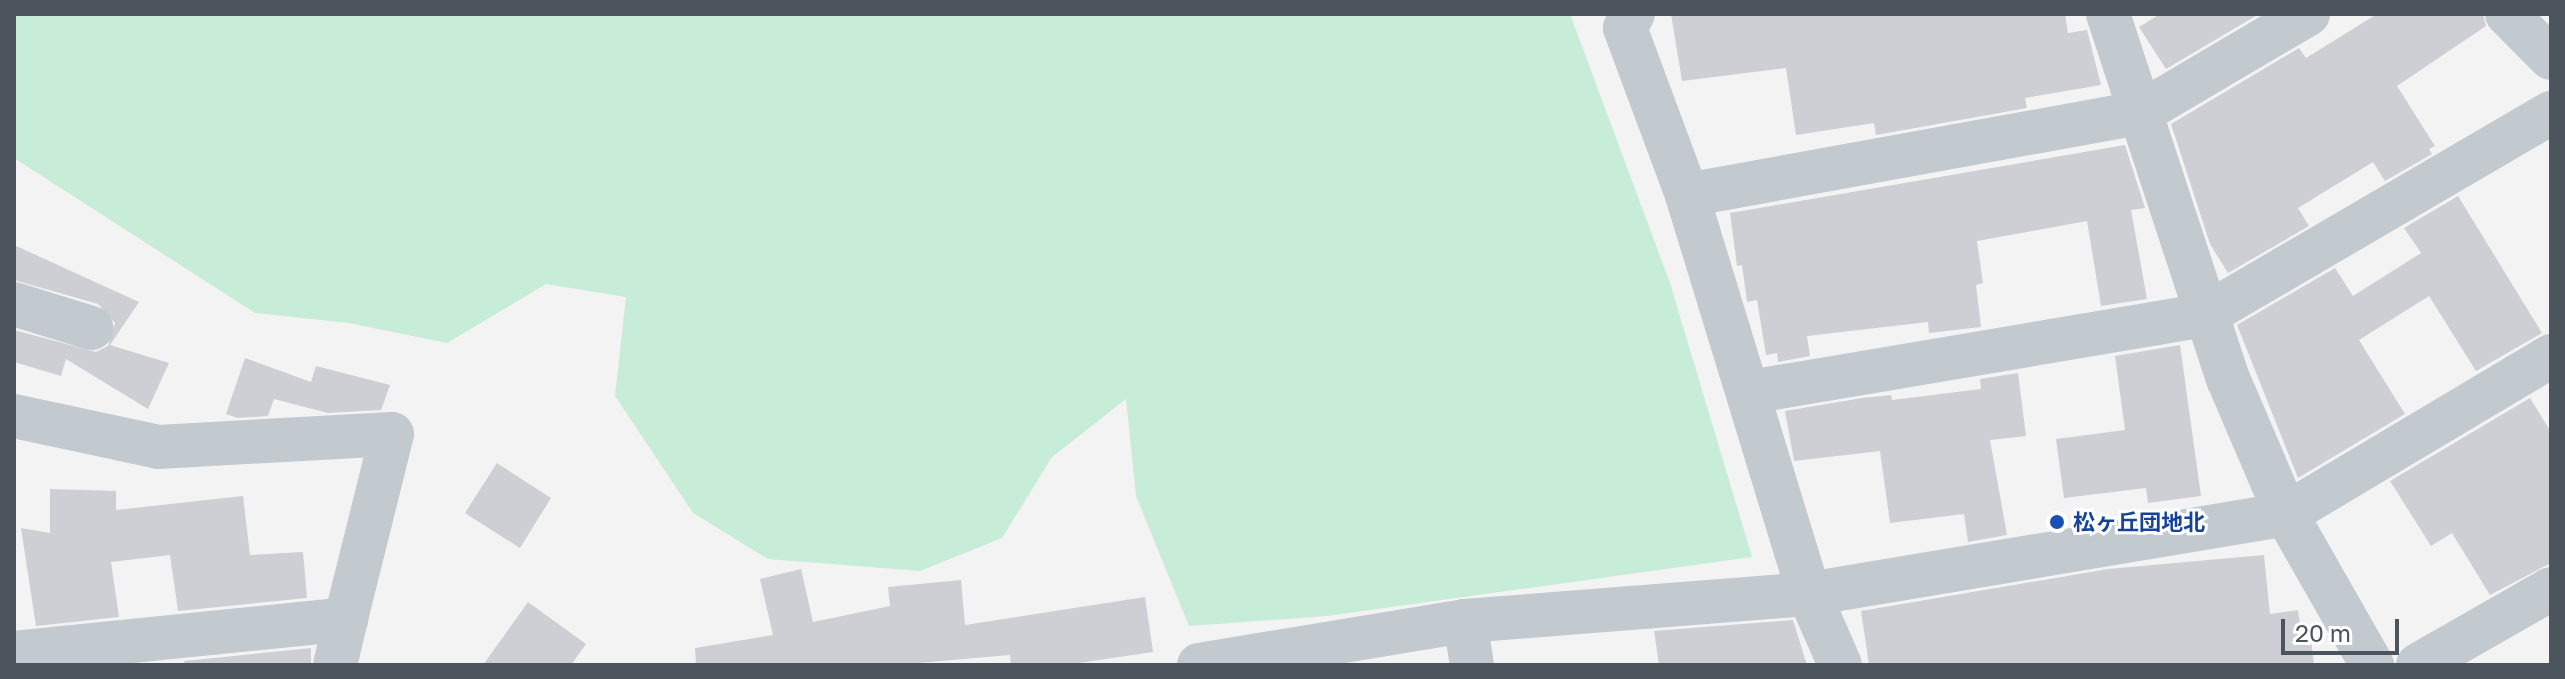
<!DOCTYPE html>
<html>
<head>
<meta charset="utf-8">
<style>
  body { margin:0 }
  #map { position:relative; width:2565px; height:679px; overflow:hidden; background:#f4f3f3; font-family:"Golos Text","Noto Sans JP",sans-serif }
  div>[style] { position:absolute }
  .green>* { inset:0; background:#c7ecd8 }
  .building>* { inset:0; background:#cdcfd4 }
  .minor>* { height:44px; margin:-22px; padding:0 22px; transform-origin:22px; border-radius:22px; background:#c2c9cf }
  .dots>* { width:22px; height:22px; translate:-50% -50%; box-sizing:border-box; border:4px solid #fff; border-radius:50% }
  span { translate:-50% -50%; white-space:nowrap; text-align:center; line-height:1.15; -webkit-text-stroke:6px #fff; paint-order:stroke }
  .transit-label { font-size:22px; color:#164399; font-weight:700 }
  .left { translate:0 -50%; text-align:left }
  .frame { position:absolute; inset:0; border:16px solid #4c545e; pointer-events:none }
  .scale { position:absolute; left:2281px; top:619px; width:118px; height:36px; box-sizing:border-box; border:4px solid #4c545e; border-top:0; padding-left:10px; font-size:24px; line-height:28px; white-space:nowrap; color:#4c545e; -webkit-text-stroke:6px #fff; paint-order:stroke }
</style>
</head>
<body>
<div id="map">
  <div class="green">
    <i style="clip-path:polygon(14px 14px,1570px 14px,1670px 283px,1752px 557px,1327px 616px,1189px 626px,1136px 496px,1126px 399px,1052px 457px,1002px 538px,920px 571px,768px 559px,693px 513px,615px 396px,626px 297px,546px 284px,447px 343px,349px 323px,255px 313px,14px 158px)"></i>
  </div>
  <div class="building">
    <i style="clip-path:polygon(1671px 14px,2065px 14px,2068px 33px,2087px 30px,2101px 85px,2025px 98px,2027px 108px,1876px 135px,1874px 123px,1796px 135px,1786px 68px,1682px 81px)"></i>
    <i style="clip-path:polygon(2160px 14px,2259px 14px,2166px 69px,2139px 27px)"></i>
    <i style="clip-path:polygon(2377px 14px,2483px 14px,2486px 26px,2397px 86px,2435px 146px,2429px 149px,2432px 154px,2385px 181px,2373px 162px,2298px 208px,2309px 226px,2228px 273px,2210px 244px,2171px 124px,2299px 48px,2306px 58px)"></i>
    <i style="clip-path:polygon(2125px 145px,2145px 208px,2131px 210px,2147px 299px,2101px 306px,2087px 221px,1977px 241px,1983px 283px,1976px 285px,1981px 327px,1929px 333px,1928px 322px,1807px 336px,1810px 356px,1778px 362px,1777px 353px,1766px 355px,1757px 300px,1747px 302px,1742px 265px,1737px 266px,1730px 213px)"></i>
    <i style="clip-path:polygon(2458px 196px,2542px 333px,2476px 371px,2429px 296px,2359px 340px,2405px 414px,2298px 478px,2237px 325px,2335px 268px,2353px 296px,2421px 253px,2404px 228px)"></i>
    <i style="clip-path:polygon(14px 245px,139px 302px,110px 345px,169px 363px,148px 409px,66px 359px,61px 376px,14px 362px,14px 330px,96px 352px,108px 346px,115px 323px,98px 304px,14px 280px)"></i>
    <i style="clip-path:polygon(2180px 345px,2201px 496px,2148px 503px,2146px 488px,2064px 498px,2056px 439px,2125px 430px,2115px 356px)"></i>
    <i style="clip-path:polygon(245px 358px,311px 382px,316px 366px,390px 385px,381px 410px,328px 413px,274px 399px,268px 416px,237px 418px,226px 414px)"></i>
    <i style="clip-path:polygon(2018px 373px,2026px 436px,1990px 440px,2007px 535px,1968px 542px,1964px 514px,1890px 523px,1880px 451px,1794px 461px,1785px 411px,1862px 398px,1891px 395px,1892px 400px,1981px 389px,1980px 379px)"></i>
    <i style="clip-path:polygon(2530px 398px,2551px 432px,2551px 563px,2490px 595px,2452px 533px,2431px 546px,2390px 481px)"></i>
    <i style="clip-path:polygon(497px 463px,551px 498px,520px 548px,465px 513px)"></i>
    <i style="clip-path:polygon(50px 489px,116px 491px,116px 510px,243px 496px,250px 555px,303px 552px,307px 598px,178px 611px,170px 555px,111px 562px,119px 617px,36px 626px,21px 528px,50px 533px)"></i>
    <i style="clip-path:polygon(2264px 555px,2270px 614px,2298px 610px,2301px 631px,2310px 630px,2314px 665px,1869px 665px,1861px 611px,2108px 569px)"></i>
    <i style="clip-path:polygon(801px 569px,813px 622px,890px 606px,888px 587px,961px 580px,965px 625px,1145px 597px,1153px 652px,1065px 665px,1011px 665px,1010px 655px,895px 665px,696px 665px,695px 648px,773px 635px,760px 579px)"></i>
    <i style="clip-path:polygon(528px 602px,586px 644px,571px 665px,483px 665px)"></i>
    <i style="clip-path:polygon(1793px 620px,1807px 665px,1659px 665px,1654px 631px)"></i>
    <i style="clip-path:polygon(311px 648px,311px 665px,185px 665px,184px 661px)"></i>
  </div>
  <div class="minor">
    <i style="left:1633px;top:14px;width:16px;rotate:120deg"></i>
    <i style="left:1625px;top:28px;width:178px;rotate:69.6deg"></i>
    <i style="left:1687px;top:195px;width:417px;rotate:73deg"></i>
    <i style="left:1809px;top:594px;width:77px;rotate:66.4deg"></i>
    <i style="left:2108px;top:14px;width:386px;rotate:71.8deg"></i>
    <i style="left:2229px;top:381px;width:145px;rotate:66.8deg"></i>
    <i style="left:2286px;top:514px;width:174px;rotate:60.3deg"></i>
    <i style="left:2507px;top:14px;width:62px;rotate:45deg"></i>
    <i style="left:1687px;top:195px;width:460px;rotate:-10.3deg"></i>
    <i style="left:2140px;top:113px;width:195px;rotate:-30.5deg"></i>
    <i style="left:14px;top:304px;width:81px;rotate:17.3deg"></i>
    <i style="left:1750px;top:392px;width:461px;rotate:-9.6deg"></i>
    <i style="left:2205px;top:315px;width:401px;rotate:-30.3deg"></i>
    <i style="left:14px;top:416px;width:147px;rotate:12.1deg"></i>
    <i style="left:158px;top:447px;width:234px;rotate:-3.2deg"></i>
    <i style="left:392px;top:434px;width:191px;rotate:104deg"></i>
    <i style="left:1465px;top:621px;width:45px;rotate:81deg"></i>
    <i style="left:14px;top:653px;width:334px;rotate:-5.8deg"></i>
    <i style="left:346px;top:619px;width:47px;rotate:103.4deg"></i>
    <i style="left:1199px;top:665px;width:270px;rotate:-9.4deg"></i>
    <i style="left:1465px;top:621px;width:345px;rotate:-4.5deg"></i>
    <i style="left:1809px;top:594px;width:484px;rotate:-9.5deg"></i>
    <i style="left:2286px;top:514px;width:309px;rotate:-30.8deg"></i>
    <i style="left:2418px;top:665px;width:153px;rotate:-29.7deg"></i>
  </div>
  <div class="dots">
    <i style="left:2057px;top:522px;background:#1a4fb4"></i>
  </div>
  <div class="transit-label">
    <span class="left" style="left:2073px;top:522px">松ヶ丘団地北</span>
  </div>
  <div class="frame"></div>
  <div class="scale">20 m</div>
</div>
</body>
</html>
